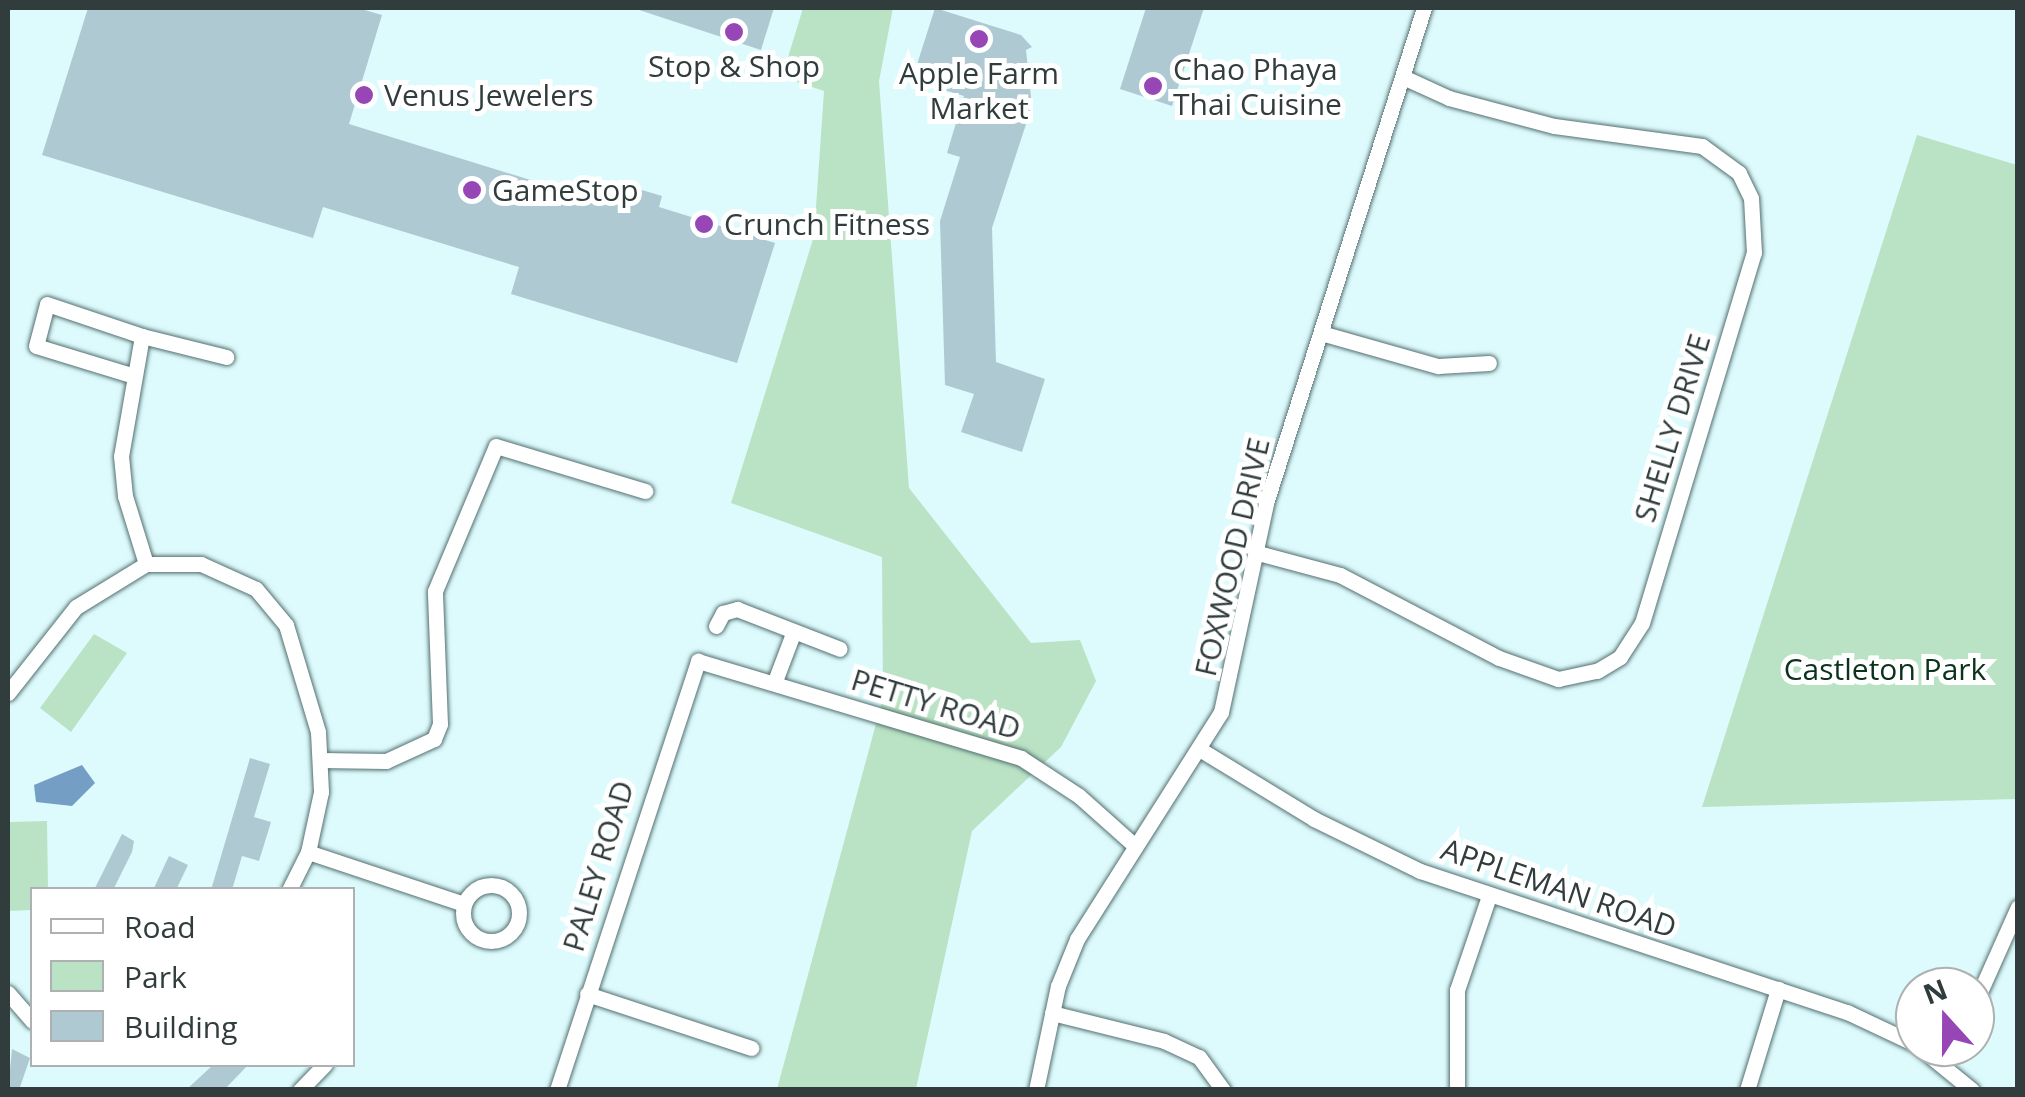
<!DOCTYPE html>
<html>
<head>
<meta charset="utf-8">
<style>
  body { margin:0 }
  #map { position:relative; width:2025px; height:1097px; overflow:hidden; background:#ddfbfc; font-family:"Open Sans",sans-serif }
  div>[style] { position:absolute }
  .green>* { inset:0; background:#b9e3c4 }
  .water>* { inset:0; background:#749ec3 }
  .building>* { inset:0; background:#afc9d3 }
  .roads { filter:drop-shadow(0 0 2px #546f70) drop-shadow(0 0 2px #546f70) }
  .minor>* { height:15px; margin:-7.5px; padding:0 7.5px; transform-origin:7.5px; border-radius:7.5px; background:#fff }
  .minor>.ring { margin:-7.5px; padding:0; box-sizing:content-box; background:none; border:15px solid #fff; border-radius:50% }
  .dots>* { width:28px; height:28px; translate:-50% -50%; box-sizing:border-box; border:5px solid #fff; border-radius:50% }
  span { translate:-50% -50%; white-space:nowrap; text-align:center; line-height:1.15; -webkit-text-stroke:10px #fff; paint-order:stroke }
  .poi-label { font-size:30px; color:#313d3d }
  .left { translate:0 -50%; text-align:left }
  .street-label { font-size:30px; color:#313d3d }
  .park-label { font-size:30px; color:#0b321b }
  .frame { position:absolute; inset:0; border:10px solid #313d3d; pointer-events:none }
  .legend { position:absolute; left:30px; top:887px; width:325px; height:180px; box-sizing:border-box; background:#fff; border:2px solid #adb1b1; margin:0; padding:12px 18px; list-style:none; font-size:30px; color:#313d3d }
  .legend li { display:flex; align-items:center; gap:20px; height:50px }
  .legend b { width:50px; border:2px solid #adb1b1 }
  .north { position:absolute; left:1895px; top:967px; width:100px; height:100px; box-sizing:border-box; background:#fff; border:2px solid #adb1b1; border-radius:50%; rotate:339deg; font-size:28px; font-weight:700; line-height:40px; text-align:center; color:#313d3d }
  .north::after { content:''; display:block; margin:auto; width:35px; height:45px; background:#9646b5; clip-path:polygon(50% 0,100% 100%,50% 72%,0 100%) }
</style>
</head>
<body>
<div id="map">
  <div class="green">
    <i style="clip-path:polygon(803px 8px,893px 8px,879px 81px,909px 488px,1031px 643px,1080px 640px,1096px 681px,1061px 747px,972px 831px,916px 1089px,777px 1089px,883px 698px,882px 557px,731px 503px,814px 236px,824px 91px,782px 77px)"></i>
    <i style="clip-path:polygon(1917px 135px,2017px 165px,2017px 799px,1702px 807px)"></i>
    <i style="clip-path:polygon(94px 634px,127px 653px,71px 732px,40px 708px)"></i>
    <i style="clip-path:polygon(47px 821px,48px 889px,32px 890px,32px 910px,8px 911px,8px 822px)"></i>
  </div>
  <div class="water">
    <i style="clip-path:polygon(82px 765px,95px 783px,72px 806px,36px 802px,34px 785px)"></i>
  </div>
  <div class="building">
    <i style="clip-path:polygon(88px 8px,358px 8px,382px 15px,349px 124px,595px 200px,599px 187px,619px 193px,622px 184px,662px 196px,659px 207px,775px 243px,737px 363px,511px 294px,519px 267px,323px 207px,313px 238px,42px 155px)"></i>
    <i style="clip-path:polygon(633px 8px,774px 8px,761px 50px)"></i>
    <i style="clip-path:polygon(935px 8px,1021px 35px,1032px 47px,1026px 50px,1032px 106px,992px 228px,996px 362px,1045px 379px,1022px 452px,961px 432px,974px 394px,945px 385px,940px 221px,960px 157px,947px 153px,964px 96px,912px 80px)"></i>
    <i style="clip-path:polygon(1146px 8px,1204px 8px,1172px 106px,1120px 89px)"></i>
    <i style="clip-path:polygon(250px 758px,270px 764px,254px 817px,271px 822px,259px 861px,242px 856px,232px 890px,211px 890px)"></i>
    <i style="clip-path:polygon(122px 834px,134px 841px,132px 852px,113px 890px,94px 890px)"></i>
    <i style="clip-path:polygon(169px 856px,188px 865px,176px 890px,153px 890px)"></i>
    <i style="clip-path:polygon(12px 1049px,30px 1058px,19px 1090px,8px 1090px)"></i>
    <i style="clip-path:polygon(214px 1064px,249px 1064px,224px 1090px,186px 1090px)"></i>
  </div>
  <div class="roads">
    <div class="minor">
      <i style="left:1321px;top:333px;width:122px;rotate:15.8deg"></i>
      <i style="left:1438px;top:366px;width:51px;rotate:-3.4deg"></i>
      <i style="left:142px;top:336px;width:87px;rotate:14deg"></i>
      <i style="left:131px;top:375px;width:99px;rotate:-163deg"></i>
      <i style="left:36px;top:346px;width:43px;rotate:-75.3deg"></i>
      <i style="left:47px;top:304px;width:100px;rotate:18.6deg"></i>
      <i style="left:142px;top:336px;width:122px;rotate:99.9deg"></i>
      <i style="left:121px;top:456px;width:40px;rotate:84.3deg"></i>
      <i style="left:125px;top:496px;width:71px;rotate:72.8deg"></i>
      <i style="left:1258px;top:553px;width:85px;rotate:15deg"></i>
      <i style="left:1340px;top:575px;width:179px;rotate:27.6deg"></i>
      <i style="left:1499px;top:658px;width:63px;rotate:19.6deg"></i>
      <i style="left:1558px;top:679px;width:40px;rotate:-12deg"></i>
      <i style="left:1597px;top:671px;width:27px;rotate:-31deg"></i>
      <i style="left:1620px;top:657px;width:40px;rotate:-57.1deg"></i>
      <i style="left:1642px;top:623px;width:387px;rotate:-73.2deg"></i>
      <i style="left:1754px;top:253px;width:55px;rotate:-93.1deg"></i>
      <i style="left:1751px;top:198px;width:28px;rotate:-116deg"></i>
      <i style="left:1739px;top:173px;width:46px;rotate:-143.9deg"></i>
      <i style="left:1702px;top:146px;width:149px;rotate:-172.3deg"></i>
      <i style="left:1554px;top:126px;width:109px;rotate:-165.1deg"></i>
      <i style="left:1449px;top:98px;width:51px;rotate:-155.5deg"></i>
      <i style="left:716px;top:626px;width:15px;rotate:-62deg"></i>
      <i style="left:723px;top:613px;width:15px;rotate:-16deg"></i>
      <i style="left:737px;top:609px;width:110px;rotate:21.2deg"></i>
      <i style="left:775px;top:681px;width:53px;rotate:-69.2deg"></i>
      <i style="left:8px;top:693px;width:110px;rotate:-51.7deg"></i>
      <i style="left:76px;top:607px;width:82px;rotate:-31.6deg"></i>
      <i style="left:146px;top:564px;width:55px"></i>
      <i style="left:201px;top:564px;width:60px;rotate:24.4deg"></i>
      <i style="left:256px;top:589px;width:47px;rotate:50.2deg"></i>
      <i style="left:286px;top:625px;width:112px;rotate:73.3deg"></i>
      <i style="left:318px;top:732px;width:60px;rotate:87.1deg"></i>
      <i style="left:321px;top:792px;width:61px;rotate:102.2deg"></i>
      <i style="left:308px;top:852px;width:42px;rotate:116.6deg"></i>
      <i style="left:1201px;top:750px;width:132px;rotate:31.4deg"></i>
      <i style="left:1314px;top:819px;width:118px;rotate:26.1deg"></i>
      <i style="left:1420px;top:871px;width:450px;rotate:18.3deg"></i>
      <i style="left:1847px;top:1012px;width:75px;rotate:25.2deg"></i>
      <i style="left:321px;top:760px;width:65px;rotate:0.9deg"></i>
      <i style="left:386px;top:761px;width:53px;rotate:-24.6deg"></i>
      <i style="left:434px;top:739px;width:16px;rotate:-68deg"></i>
      <i style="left:440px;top:724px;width:133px;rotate:-92.2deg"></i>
      <i style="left:435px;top:591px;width:157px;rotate:-67.2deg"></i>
      <i style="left:496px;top:446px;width:156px;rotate:16.8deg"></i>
      <i style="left:308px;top:852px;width:164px;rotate:18.4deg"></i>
      <i class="ring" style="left:463px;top:885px;width:41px;height:41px"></i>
      <i style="left:8px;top:993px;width:37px;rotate:49deg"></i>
      <i style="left:587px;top:994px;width:173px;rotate:18.2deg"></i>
      <i style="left:1975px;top:1003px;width:105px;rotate:-65.9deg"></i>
      <i style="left:1052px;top:1013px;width:115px;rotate:14deg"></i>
      <i style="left:1164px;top:1041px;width:38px;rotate:25deg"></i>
      <i style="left:1199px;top:1057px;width:41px;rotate:54deg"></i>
      <i style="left:1919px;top:1047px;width:68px;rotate:39.1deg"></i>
      <i style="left:300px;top:1090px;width:36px;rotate:-46deg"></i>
      <i style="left:557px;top:1090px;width:452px;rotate:-71.8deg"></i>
      <i style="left:698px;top:661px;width:337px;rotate:16.7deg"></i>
      <i style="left:1021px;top:758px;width:69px;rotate:33.2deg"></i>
      <i style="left:1079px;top:796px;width:74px;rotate:41.7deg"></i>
      <i style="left:1036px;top:1090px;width:106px;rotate:-78.1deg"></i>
      <i style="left:1058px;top:986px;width:51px;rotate:-68deg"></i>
      <i style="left:1077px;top:939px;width:269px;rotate:-57.6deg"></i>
      <i style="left:1221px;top:712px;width:214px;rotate:-77.8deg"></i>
      <i style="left:1266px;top:503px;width:520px;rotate:-72.3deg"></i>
      <i style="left:1457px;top:1090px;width:100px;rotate:-90deg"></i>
      <i style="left:1457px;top:990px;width:99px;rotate:-71.2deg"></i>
      <i style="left:1747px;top:1090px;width:106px;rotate:-72.9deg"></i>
    </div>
  </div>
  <div class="dots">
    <i style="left:734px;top:32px;background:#9646b5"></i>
    <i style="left:979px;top:39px;background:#9646b5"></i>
    <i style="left:1153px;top:86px;background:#9646b5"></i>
    <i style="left:364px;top:95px;background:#9646b5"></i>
    <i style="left:472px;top:190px;background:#9646b5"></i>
    <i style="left:704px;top:224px;background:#9646b5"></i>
  </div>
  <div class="poi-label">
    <span style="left:734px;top:66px">Stop &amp; Shop</span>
    <span class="left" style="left:1173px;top:86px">Chao Phaya<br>Thai Cuisine</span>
    <span style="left:979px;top:90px">Apple Farm<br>Market</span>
    <span class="left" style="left:384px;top:95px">Venus Jewelers</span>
    <span class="left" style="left:492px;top:190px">GameStop</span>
    <span class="left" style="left:724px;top:224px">Crunch Fitness</span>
  </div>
  <div class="street-label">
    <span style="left:1672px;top:428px;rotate:-73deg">SHELLY DRIVE</span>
    <span style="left:1232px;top:557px;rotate:-77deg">FOXWOOD DRIVE</span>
    <span style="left:936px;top:704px;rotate:17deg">PETTY ROAD</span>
    <span style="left:598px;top:866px;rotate:-73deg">PALEY ROAD</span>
    <span style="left:1559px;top:888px;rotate:19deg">APPLEMAN ROAD</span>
  </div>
  <div class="park-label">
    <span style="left:1885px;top:669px">Castleton Park</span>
  </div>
  <div class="frame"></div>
  <ul class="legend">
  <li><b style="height:12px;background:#fff"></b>Road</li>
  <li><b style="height:28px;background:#b9e3c4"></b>Park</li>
  <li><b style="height:28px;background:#afc9d3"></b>Building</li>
  </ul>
  <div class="north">N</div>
</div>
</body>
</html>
